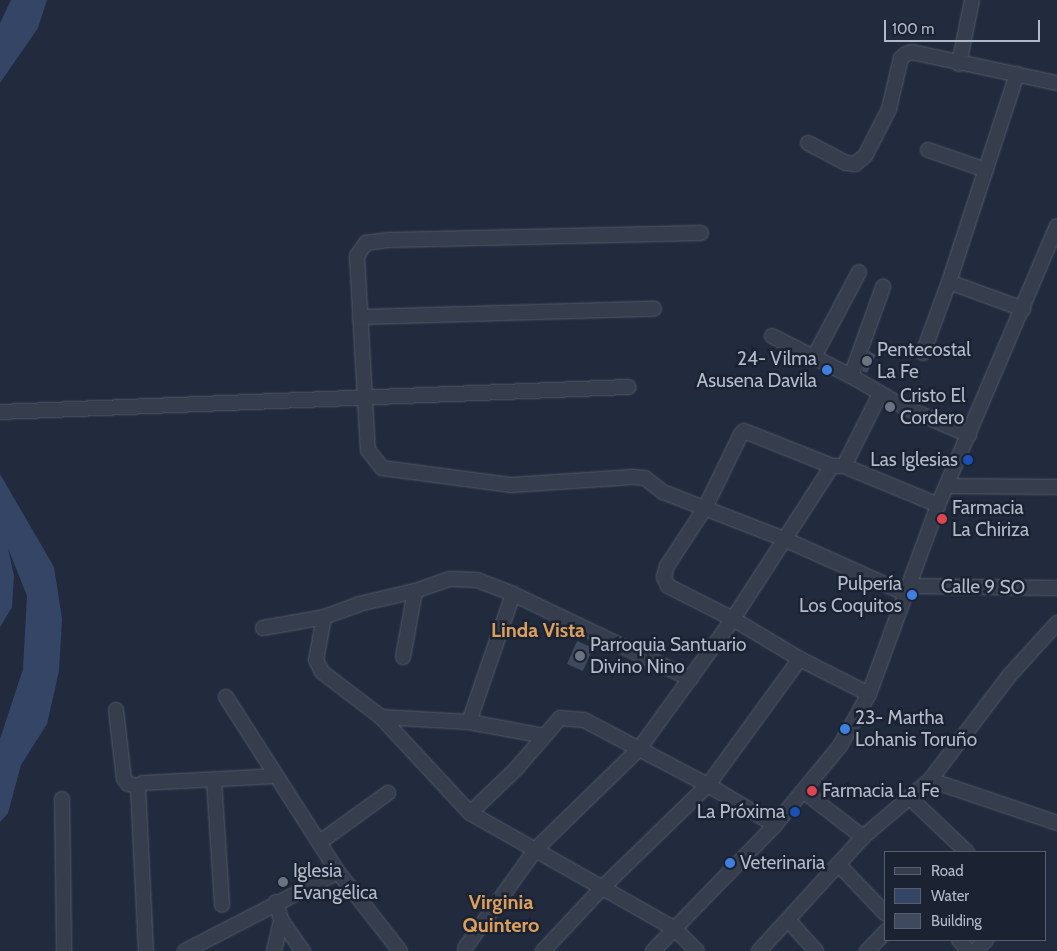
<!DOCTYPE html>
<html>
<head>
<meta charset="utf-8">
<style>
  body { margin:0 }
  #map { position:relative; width:1057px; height:951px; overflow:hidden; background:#222b3e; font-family:Cabin,sans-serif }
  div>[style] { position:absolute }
  .water>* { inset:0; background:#354566 }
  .building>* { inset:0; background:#3e495d }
  .roads { filter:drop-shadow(0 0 1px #515969) drop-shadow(0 0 1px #515969) }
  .minor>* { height:14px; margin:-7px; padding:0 7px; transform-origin:7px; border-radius:7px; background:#363e4e }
  .dots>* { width:14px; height:14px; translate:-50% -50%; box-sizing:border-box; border:2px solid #1b2333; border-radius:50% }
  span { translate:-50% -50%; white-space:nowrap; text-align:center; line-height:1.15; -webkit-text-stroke:5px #1b2333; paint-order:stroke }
  .poi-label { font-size:19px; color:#b2b9c9 }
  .left { translate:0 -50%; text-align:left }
  .right { translate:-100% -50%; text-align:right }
  .street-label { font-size:19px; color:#b2b9c9 }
  .neighbourhood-label { font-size:20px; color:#db9e5b; font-weight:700 }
  .legend { position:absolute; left:884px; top:851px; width:162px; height:90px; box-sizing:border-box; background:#1b2333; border:1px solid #575f6f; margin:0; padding:6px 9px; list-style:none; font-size:15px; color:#b2b9c9 }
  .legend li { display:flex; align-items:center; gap:10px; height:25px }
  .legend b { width:25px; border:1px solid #575f6f }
  .scale { position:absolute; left:884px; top:20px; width:156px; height:22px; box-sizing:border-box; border:2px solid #b2b9c9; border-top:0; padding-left:6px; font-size:15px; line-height:18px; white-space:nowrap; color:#b2b9c9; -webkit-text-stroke:4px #1b2333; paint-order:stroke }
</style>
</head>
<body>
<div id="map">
  <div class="water">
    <i style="clip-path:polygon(11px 0,47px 0,38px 28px,0 83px,0 23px)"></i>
    <i style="clip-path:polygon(0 474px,54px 567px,62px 619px,59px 671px,47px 724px,21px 765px,8px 813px,0 822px,0 739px,23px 669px,27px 596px,8px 548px,14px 576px,12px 607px,0 627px)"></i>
  </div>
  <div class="building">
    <i style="clip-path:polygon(869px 351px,876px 355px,867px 373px,862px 371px)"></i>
    <i style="clip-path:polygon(577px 641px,593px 648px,583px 671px,567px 664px)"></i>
  </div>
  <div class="roads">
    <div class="minor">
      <i style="left:959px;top:64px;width:65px;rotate:-78.5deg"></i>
      <i style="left:808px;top:143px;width:43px;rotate:27.8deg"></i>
      <i style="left:846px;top:163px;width:9px;rotate:6deg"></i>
      <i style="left:855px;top:164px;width:13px;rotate:-39deg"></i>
      <i style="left:865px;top:156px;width:53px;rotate:-62.9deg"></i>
      <i style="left:889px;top:109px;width:52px;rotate:-76.8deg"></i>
      <i style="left:901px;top:58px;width:6px;rotate:-39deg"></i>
      <i style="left:906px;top:54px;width:6px;rotate:-18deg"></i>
      <i style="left:912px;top:52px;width:148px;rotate:12.1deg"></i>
      <i style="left:928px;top:150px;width:61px;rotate:19deg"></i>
      <i style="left:701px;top:233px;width:312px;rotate:178.7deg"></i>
      <i style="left:389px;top:240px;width:23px;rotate:173deg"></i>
      <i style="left:366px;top:243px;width:16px;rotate:125deg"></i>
      <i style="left:357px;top:256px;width:194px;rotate:86.8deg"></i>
      <i style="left:368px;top:450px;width:23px;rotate:52deg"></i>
      <i style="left:382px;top:468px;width:131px;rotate:7.5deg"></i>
      <i style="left:512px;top:485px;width:121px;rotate:-3.8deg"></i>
      <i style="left:633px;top:477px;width:12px;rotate:5deg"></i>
      <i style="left:645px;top:478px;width:23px;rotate:38deg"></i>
      <i style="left:663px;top:492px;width:130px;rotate:21.2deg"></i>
      <i style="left:784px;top:539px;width:133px;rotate:24.1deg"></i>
      <i style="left:949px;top:282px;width:79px;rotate:20deg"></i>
      <i style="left:360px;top:317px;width:294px;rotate:-1.6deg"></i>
      <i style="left:772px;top:336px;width:89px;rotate:26.9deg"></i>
      <i style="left:851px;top:376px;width:61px;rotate:30.3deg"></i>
      <i style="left:904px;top:407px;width:71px;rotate:23.3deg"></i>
      <i style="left:923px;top:353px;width:76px;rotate:-69.9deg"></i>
      <i style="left:949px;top:282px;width:219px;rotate:-71.9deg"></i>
      <i style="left:814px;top:357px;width:96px;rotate:-62.1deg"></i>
      <i style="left:851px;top:376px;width:95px;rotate:-70.2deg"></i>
      <i style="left:0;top:412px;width:629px;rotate:-2.28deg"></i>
      <i style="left:844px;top:466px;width:80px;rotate:-63.4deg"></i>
      <i style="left:947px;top:486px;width:110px;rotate:0.5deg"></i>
      <i style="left:908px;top:586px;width:149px;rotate:0.8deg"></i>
      <i style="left:324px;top:617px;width:44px;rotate:100.5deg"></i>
      <i style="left:316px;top:660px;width:13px;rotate:63deg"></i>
      <i style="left:322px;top:672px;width:74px;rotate:37.3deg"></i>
      <i style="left:381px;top:717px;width:131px;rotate:47.2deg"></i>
      <i style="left:470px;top:813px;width:236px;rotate:29.5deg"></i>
      <i style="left:675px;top:929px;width:31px;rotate:45deg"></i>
      <i style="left:263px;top:628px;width:62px;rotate:-10.2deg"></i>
      <i style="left:324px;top:617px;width:37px;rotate:-20deg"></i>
      <i style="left:359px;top:604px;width:57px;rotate:-13.1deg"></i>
      <i style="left:415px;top:591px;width:37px;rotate:-19deg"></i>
      <i style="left:450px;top:579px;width:27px;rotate:2deg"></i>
      <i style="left:477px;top:580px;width:39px;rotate:21deg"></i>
      <i style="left:513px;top:594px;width:197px;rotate:25.5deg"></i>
      <i style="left:403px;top:657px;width:67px;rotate:-79.7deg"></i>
      <i style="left:869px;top:694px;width:77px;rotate:-153.1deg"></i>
      <i style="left:800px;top:659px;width:78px;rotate:-149.2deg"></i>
      <i style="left:733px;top:619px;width:73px;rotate:-153.1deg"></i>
      <i style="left:668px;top:586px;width:10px;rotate:-114deg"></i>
      <i style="left:664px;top:577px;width:11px;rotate:-75deg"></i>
      <i style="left:667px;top:566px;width:69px;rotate:-56.8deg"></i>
      <i style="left:705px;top:508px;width:82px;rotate:-64.1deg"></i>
      <i style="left:741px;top:434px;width:4px;rotate:-45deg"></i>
      <i style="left:744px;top:431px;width:95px;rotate:21.7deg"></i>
      <i style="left:832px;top:466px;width:12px"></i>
      <i style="left:844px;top:466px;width:102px;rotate:22.5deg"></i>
      <i style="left:226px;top:697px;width:208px;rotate:57.4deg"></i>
      <i style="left:338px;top:872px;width:100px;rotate:51.9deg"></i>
      <i style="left:116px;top:710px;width:69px;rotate:83.4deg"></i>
      <i style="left:124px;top:779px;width:6px;rotate:51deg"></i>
      <i style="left:128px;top:784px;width:10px;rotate:11deg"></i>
      <i style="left:381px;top:717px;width:88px;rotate:3.3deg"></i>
      <i style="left:469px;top:722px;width:76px;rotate:10.6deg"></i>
      <i style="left:469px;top:722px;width:135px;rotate:-71deg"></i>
      <i style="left:214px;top:780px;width:125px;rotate:86.3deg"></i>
      <i style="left:930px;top:780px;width:134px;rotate:18.7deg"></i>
      <i style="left:803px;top:791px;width:76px;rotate:37.5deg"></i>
      <i style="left:909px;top:797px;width:80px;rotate:43.5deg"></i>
      <i style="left:62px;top:799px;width:152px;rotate:89.2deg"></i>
      <i style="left:470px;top:813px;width:64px;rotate:-43.7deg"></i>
      <i style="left:516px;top:769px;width:67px;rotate:-49.2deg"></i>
      <i style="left:560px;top:718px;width:24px;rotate:5deg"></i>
      <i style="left:584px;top:720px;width:140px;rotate:27.7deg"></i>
      <i style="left:708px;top:785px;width:78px;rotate:30.8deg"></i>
      <i style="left:320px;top:842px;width:84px;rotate:-35.8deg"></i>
      <i style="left:838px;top:864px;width:69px;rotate:46.2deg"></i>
      <i style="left:276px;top:902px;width:19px;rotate:74deg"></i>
      <i style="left:281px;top:920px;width:38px;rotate:55deg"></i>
      <i style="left:788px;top:920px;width:42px;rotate:47.9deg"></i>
      <i style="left:959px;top:940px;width:15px;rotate:48deg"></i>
      <i style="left:465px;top:948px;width:122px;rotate:-54.4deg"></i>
      <i style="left:536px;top:849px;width:144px;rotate:-44.2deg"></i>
      <i style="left:639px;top:749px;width:160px;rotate:-54.1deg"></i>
      <i style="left:733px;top:619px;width:182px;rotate:-57.1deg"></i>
      <i style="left:146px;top:951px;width:165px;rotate:-92.8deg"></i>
      <i style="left:138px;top:786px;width:6px;rotate:-31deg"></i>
      <i style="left:143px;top:783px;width:132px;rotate:-3deg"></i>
      <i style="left:185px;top:951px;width:172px;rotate:-27.3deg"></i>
      <i style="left:274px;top:951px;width:32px;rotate:-77deg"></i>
      <i style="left:543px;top:951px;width:86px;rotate:-46.9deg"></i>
      <i style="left:602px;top:888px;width:148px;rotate:-44.2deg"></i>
      <i style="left:708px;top:785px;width:156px;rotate:-53.9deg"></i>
      <i style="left:653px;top:951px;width:175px;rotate:-45.9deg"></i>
      <i style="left:775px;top:825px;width:102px;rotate:-50.6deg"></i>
      <i style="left:840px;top:746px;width:60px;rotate:-60.9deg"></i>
      <i style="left:869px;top:694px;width:201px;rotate:-69.9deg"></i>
      <i style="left:938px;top:505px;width:303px;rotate:-66.9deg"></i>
      <i style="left:759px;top:951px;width:154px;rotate:-47.6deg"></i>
      <i style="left:863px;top:837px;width:88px;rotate:-40.4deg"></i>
      <i style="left:930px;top:780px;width:131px;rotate:-52.8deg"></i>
      <i style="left:1009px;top:676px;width:72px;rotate:-47.8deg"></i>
      <i style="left:867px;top:951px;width:28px;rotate:-46deg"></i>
      <i style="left:975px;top:951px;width:16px;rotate:-45deg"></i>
    </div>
  </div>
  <div class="dots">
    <i style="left:867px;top:361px;background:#6b7280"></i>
    <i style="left:827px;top:370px;background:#3f7fe0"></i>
    <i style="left:890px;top:407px;background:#6b7280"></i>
    <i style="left:968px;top:460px;background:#1a4fb4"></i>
    <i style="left:942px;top:519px;background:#e0444e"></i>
    <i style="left:912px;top:595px;background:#3f7fe0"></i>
    <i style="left:580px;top:656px;background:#6b7280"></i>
    <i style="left:845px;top:729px;background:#3f7fe0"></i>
    <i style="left:812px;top:791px;background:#e0444e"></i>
    <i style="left:795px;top:812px;background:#1a4fb4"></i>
    <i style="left:730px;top:863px;background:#3f7fe0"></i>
    <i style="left:283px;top:882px;background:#6b7280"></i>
  </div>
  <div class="poi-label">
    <span class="left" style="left:877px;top:361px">Pentecostal<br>La Fe</span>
    <span class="right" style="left:817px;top:370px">24- Vilma<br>Asusena Davila</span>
    <span class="left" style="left:900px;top:407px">Cristo El<br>Cordero</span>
    <span class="right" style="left:958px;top:460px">Las Iglesias</span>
    <span class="left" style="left:952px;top:519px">Farmacia<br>La Chiriza</span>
    <span class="right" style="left:902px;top:595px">Pulpería<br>Los Coquitos</span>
    <span class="left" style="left:590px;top:656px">Parroquia Santuario<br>Divino Nino</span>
    <span class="left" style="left:855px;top:729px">23- Martha<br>Lohanis Toruño</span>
    <span class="left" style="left:822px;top:791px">Farmacia La Fe</span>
    <span class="right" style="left:785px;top:812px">La Próxima</span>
    <span class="left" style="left:740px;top:863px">Veterinaria</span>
    <span class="left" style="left:293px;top:882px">Iglesia<br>Evangélica</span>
  </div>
  <div class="street-label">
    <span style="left:983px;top:587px;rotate:1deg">Calle 9 SO</span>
  </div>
  <div class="neighbourhood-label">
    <span style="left:538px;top:630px">Linda Vista</span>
    <span style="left:501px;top:914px">Virginia<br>Quintero</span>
  </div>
  <ul class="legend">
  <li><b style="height:6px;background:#363e4e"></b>Road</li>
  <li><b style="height:14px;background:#354566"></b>Water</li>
  <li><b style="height:14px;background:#3e495d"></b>Building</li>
  </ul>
  <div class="scale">100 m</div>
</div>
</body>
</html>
